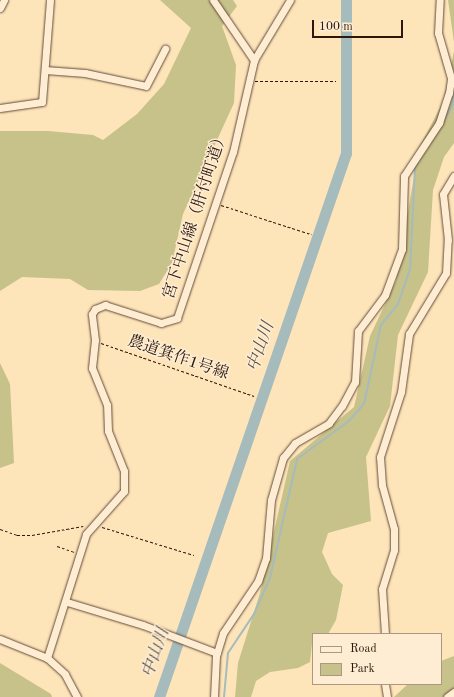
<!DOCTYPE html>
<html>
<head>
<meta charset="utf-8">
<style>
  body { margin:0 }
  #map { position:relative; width:454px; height:697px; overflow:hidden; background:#fde4b9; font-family:"Old Standard TT","Noto Serif JP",serif }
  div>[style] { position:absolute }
  .green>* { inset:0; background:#c7c28a }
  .stream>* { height:2px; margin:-1px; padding:0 1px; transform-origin:1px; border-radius:1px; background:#a6bbbb }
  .river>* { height:11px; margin:-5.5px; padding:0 5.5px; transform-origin:5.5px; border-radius:5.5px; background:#a6bbbb }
  .path>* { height:1px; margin-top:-0.5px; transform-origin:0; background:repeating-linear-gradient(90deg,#2e170d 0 3px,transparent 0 5px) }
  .roads { filter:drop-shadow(0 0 1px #624a38) drop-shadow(0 0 1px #624a38) }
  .street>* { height:7px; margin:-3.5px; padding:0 3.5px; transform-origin:3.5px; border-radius:3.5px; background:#feedd2 }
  span { translate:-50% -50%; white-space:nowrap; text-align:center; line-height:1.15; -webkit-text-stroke:3px #feedd2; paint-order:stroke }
  .street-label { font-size:16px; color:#2e170d }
  .water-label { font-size:17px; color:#58504a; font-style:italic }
  .legend { position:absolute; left:312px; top:633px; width:130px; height:52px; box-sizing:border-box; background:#feedd2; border:1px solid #ab9783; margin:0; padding:5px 7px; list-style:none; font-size:12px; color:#2e170d }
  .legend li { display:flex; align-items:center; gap:8px; height:20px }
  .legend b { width:20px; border:1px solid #ab9783 }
  .scale { position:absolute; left:312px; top:20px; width:91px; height:18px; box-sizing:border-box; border:2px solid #2e170d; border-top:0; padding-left:5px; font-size:12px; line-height:14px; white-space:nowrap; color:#2e170d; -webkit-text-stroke:3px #feedd2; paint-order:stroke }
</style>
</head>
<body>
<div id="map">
  <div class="green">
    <i style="clip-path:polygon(160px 0,233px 0,237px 6px,222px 26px,236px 65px,234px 103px,183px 214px,172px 263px,159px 284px,140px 291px,88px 290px,70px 279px,22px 277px,0 291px,0 131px,48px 131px,93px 135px,103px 140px,137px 114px,164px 84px,191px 28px)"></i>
    <i style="clip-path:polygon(448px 0,454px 0,454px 42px)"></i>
    <i style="clip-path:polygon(454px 51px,454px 143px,444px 157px,433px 190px,428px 272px,398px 335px,390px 406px,366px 457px,371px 521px,328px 533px,322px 552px,332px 574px,343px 585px,336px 620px,328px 634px,313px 634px,310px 662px,298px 668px,270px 672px,256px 681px,251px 697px,235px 697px,238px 663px,260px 593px,290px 461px,354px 407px,370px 336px,396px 281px,419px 148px,443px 102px)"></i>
    <i style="clip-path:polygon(0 363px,10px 384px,14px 463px,0 468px)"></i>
    <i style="clip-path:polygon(454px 656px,454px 697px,394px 697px,408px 684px,441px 684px,441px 661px)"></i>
    <i style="clip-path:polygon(0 663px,51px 694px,52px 697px,0 697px)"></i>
  </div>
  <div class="stream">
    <i style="left:432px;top:139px;width:38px;rotate:-58deg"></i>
    <i style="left:452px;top:107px;width:13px;rotate:-81deg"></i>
    <i style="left:224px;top:697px;width:44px;rotate:-84.8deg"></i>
    <i style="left:228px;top:653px;width:47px;rotate:-56.3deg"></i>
    <i style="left:254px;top:614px;width:39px;rotate:-66deg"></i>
    <i style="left:270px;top:578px;width:122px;rotate:-77.2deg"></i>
    <i style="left:297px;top:459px;width:64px;rotate:-36.2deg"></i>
    <i style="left:349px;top:421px;width:23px;rotate:-49deg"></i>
    <i style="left:364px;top:404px;width:81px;rotate:-77.9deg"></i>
    <i style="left:381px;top:325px;width:27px;rotate:-51deg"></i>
    <i style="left:398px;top:304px;width:36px;rotate:-71deg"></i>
    <i style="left:410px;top:270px;width:103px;rotate:-87.2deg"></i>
    <i style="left:415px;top:167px;width:18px;rotate:-61deg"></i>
  </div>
  <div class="river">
    <i style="left:159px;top:697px;width:575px;rotate:-71.03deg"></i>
    <i style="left:346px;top:153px;width:153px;rotate:-90deg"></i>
  </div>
  <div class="path">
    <i style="left:255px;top:81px;width:81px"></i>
    <i style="left:221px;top:205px;width:95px;rotate:17.9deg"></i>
    <i style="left:101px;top:343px;width:162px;rotate:19.1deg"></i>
    <i style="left:102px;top:527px;width:96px;rotate:16.9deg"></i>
    <i style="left:0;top:529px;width:18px;rotate:19deg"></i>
    <i style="left:17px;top:535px;width:15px"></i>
    <i style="left:32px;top:535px;width:52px;rotate:-10deg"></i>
    <i style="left:57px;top:546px;width:18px;rotate:19deg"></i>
  </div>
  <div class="roads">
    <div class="street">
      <i style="left:213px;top:0;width:73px;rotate:55.7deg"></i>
      <i style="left:0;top:8px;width:9px;rotate:-63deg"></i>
      <i style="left:45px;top:70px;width:40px;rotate:4.3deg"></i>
      <i style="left:85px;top:73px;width:62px;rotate:12deg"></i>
      <i style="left:146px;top:86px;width:42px;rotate:-62.8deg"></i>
      <i style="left:0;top:108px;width:42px;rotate:-8.1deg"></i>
      <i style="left:42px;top:102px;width:102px;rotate:-85.5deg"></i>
      <i style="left:67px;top:602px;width:79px;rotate:16.8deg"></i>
      <i style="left:143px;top:625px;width:79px;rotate:20.7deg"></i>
      <i style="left:385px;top:634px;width:45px;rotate:-93.8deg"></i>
      <i style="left:382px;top:589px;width:41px;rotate:-72.9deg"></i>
      <i style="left:394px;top:550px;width:21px;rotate:-90deg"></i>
      <i style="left:394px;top:529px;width:46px;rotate:-105.3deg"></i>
      <i style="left:382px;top:485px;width:28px;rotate:-94deg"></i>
      <i style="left:380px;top:457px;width:68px;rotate:-72.1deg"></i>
      <i style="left:401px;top:392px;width:59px;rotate:-82.1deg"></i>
      <i style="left:409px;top:334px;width:71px;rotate:-58.8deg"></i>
      <i style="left:446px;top:273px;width:33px;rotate:-87deg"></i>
      <i style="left:448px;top:240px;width:46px;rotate:-96.2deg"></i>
      <i style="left:443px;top:194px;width:21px;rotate:-59deg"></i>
      <i style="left:0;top:639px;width:51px;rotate:22deg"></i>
      <i style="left:385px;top:684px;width:13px;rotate:81deg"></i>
      <i style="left:77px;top:697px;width:26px;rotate:-118deg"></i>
      <i style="left:65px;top:674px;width:24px;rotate:-138deg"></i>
      <i style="left:47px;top:658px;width:130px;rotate:-72.5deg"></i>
      <i style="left:86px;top:534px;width:57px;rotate:-48.5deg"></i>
      <i style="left:124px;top:491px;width:20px;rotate:-90deg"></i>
      <i style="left:124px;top:471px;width:43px;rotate:-111.8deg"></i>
      <i style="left:108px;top:431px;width:26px;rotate:-92deg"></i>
      <i style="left:107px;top:405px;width:40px;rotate:-112deg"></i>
      <i style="left:92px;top:368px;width:28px;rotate:-84deg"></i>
      <i style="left:95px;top:340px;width:26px;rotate:-97deg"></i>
      <i style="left:92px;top:314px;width:6px;rotate:-59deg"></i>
      <i style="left:95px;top:309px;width:11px;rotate:-22deg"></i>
      <i style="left:105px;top:305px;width:59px;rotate:17.8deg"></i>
      <i style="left:161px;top:323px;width:17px;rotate:-17deg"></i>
      <i style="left:177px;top:318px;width:175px;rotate:-71.4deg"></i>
      <i style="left:233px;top:152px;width:94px;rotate:-77.1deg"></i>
      <i style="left:254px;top:60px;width:70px;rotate:-59deg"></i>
      <i style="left:214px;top:697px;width:41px;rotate:-87.2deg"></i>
      <i style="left:216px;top:656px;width:24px;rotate:-73deg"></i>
      <i style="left:223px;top:633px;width:63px;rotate:-56.1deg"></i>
      <i style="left:258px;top:581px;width:24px;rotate:-71deg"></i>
      <i style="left:266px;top:558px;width:58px;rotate:-85.1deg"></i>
      <i style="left:271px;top:500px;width:44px;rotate:-74.1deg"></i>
      <i style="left:283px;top:458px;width:19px;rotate:-51deg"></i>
      <i style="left:295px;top:443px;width:39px;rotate:-30deg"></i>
      <i style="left:329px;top:423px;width:21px;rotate:-53deg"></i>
      <i style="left:342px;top:406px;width:27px;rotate:-62deg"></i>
      <i style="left:355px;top:382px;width:51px;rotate:-86.6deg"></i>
      <i style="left:358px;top:331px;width:45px;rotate:-53.1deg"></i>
      <i style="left:385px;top:295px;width:49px;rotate:-69.7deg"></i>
      <i style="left:402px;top:249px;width:73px;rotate:-88.4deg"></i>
      <i style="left:404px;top:176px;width:64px;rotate:-56.6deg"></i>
      <i style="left:439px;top:123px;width:32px;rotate:-72deg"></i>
      <i style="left:449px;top:93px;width:15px;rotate:-82deg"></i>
      <i style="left:451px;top:78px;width:47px;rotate:-106.1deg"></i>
      <i style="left:438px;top:33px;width:33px;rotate:-87deg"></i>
      <i style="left:447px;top:697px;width:9px;rotate:-36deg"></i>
    </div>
  </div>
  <div class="street-label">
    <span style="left:196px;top:215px;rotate:-72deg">宮下中山線（肝付町道）</span>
    <span style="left:178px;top:358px;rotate:19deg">農道箕作1号線</span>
  </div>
  <div class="water-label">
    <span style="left:261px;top:347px;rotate:-71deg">中山川</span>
    <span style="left:156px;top:653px;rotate:-71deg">中山川</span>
  </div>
  <ul class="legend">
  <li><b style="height:5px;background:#feedd2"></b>Road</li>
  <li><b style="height:11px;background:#c7c28a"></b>Park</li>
  </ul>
  <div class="scale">100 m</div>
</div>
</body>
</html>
